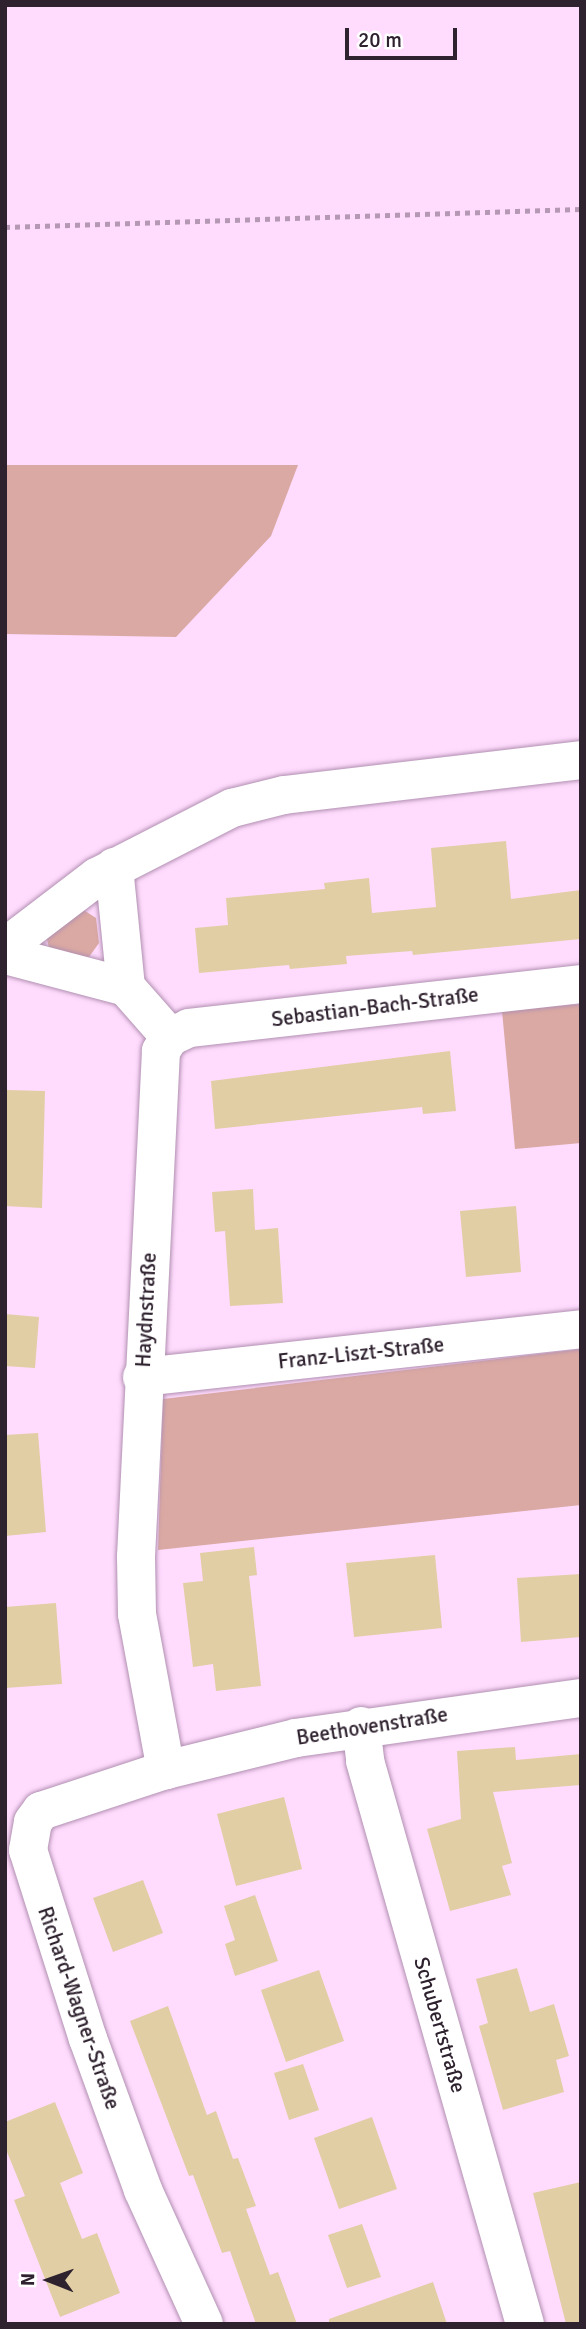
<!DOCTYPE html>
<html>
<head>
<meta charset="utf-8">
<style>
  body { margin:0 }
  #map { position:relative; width:586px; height:2329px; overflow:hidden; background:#ffdbfe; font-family:Signika,sans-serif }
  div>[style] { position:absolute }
  .green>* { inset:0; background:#dba9a3 }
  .building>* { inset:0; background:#e1cea4 }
  .path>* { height:4.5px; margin-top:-2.25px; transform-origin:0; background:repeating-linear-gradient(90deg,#b599b4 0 5px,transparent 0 10px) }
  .roads { filter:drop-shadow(0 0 2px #b190b1) drop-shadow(0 0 2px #b190b1) }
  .minor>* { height:38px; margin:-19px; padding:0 19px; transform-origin:19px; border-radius:19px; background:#fff }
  span { translate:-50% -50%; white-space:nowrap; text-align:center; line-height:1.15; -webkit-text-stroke:5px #fff; paint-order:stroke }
  .street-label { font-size:21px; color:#2f222f }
  .frame { position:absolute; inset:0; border:7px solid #2f222f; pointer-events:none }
  .north { position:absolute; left:14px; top:2245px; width:70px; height:70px; -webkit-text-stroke:5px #fff; paint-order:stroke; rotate:271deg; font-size:19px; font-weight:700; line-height:28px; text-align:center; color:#2f222f }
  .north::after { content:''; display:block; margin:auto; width:24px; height:32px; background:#2f222f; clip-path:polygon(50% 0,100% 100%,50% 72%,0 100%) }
  .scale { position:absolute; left:345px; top:28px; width:112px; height:32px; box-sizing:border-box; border:4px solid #2f222f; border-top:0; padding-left:9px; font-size:21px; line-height:24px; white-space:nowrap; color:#2f222f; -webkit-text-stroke:5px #fff; paint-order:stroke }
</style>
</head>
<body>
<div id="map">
  <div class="green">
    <i style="clip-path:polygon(5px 465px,298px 465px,271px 536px,176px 637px,5px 634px)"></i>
    <i style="clip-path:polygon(82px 909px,96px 918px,99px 943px,89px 957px,50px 952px,46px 935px)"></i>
    <i style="clip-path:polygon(581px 1004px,581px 1143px,515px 1149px,502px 1011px)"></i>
    <i style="clip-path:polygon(581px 1349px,581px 1505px,158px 1550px,163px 1399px)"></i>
  </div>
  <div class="building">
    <i style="clip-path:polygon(506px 841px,511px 899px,581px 890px,581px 939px,413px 955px,412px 951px,346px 956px,347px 964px,290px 969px,289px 965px,199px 973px,195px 928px,228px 925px,226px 898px,325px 889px,324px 883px,369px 878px,372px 913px,436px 907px,431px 848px)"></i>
    <i style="clip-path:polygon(450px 1051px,456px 1111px,423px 1114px,422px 1107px,215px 1129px,211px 1081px)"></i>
    <i style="clip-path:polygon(7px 1090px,45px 1091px,42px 1208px,5px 1206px)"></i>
    <i style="clip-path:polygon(253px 1189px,255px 1230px,278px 1228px,283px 1303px,230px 1306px,225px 1231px,215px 1232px,212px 1192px)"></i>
    <i style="clip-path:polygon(516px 1206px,521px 1272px,466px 1277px,460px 1211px)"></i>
    <i style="clip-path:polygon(5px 1314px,39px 1317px,35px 1368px,5px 1366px)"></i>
    <i style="clip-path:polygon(38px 1433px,46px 1532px,5px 1536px,5px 1435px)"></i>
    <i style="clip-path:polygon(254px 1547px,257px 1575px,249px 1576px,261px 1686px,216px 1691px,213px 1664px,193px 1667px,183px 1583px,203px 1581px,200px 1553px)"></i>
    <i style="clip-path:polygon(435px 1555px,442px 1628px,354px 1637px,346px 1563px)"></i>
    <i style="clip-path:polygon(581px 1574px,581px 1637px,521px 1642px,517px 1578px)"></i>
    <i style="clip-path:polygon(56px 1603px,62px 1684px,5px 1688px,5px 1607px)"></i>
    <i style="clip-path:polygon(515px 1747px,516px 1760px,581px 1754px,581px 1785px,493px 1792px,512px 1863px,502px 1866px,511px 1895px,450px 1911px,427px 1829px,461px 1819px,457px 1751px)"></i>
    <i style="clip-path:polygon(284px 1797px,302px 1869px,236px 1886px,217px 1814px)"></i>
    <i style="clip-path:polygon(143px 1880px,163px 1933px,113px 1952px,93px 1898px)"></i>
    <i style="clip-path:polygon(255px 1895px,278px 1961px,235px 1976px,225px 1944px,235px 1940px,224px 1906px)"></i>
    <i style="clip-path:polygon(517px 1968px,530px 2012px,554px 2004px,569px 2056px,556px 2060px,564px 2092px,503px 2110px,479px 2026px,488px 2023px,476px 1979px)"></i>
    <i style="clip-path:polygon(319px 1970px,344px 2041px,286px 2062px,261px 1990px)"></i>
    <i style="clip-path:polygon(168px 2006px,207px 2115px,216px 2111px,233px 2159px,238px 2158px,256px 2206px,246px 2209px,270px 2275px,278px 2272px,297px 2324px,256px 2324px,230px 2251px,222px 2253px,193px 2175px,189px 2176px,130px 2021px)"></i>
    <i style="clip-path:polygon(303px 2064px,319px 2110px,289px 2120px,274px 2073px)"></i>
    <i style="clip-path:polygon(55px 2102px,83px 2173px,60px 2183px,82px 2239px,97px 2233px,120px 2293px,60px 2317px,14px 2200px,25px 2196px,5px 2147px,5px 2122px)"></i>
    <i style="clip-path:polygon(372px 2117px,397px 2189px,339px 2209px,314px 2138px)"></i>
    <i style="clip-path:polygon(581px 2182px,581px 2324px,566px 2324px,533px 2193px)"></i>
    <i style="clip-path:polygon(362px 2224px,381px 2277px,347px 2288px,328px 2235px)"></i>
    <i style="clip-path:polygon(433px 2282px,447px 2324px,329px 2324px,329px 2319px)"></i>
  </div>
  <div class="path">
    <i style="left:5px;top:227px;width:576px;rotate:-1.79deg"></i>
  </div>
  <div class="roads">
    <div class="minor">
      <i style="left:114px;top:867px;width:121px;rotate:84.3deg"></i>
      <i style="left:126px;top:987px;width:67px;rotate:48.7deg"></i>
      <i style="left:170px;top:1037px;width:17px;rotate:123deg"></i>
      <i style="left:161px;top:1051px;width:507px;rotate:92.83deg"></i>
      <i style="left:136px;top:1557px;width:57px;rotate:89deg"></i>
      <i style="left:137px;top:1614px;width:159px;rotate:79.5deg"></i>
      <i style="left:5px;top:947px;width:116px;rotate:-37.3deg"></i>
      <i style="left:97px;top:877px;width:152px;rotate:-27.1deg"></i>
      <i style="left:232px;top:808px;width:54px;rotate:-14deg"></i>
      <i style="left:284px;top:795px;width:299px;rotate:-6.7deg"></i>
      <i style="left:5px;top:955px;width:125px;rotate:14.8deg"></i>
      <i style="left:170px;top:1037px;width:21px;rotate:-25deg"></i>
      <i style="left:189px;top:1028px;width:394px;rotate:-6.4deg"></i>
      <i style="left:142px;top:1377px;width:442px;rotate:-6.2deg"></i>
      <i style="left:361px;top:1726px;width:35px;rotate:83deg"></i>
      <i style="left:365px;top:1761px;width:585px;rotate:74.14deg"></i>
      <i style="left:204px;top:2324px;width:147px;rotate:-114.5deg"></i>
      <i style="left:143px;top:2190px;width:161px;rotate:-110deg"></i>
      <i style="left:88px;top:2039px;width:198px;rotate:-107.6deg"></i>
      <i style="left:28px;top:1850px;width:28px;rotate:-80deg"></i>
      <i style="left:33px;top:1822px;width:14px;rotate:-54deg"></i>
      <i style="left:41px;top:1811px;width:132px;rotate:-18.2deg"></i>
      <i style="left:166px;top:1770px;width:134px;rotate:-13.8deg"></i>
      <i style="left:296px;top:1738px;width:288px;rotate:-8deg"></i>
    </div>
  </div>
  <div class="street-label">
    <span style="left:375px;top:1007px;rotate:-7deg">Sebastian-Bach-Straße</span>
    <span style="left:146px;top:1310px;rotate:-87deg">Haydnstraße</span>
    <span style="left:361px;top:1353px;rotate:-6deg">Franz-Liszt-Straße</span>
    <span style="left:372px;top:1726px;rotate:-9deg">Beethovenstraße</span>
    <span style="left:79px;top:2008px;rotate:71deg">Richard-Wagner-Straße</span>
    <span style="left:440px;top:2025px;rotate:74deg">Schubertstraße</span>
  </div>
  <div class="frame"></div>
  <div class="north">N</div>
  <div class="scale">20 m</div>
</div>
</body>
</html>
